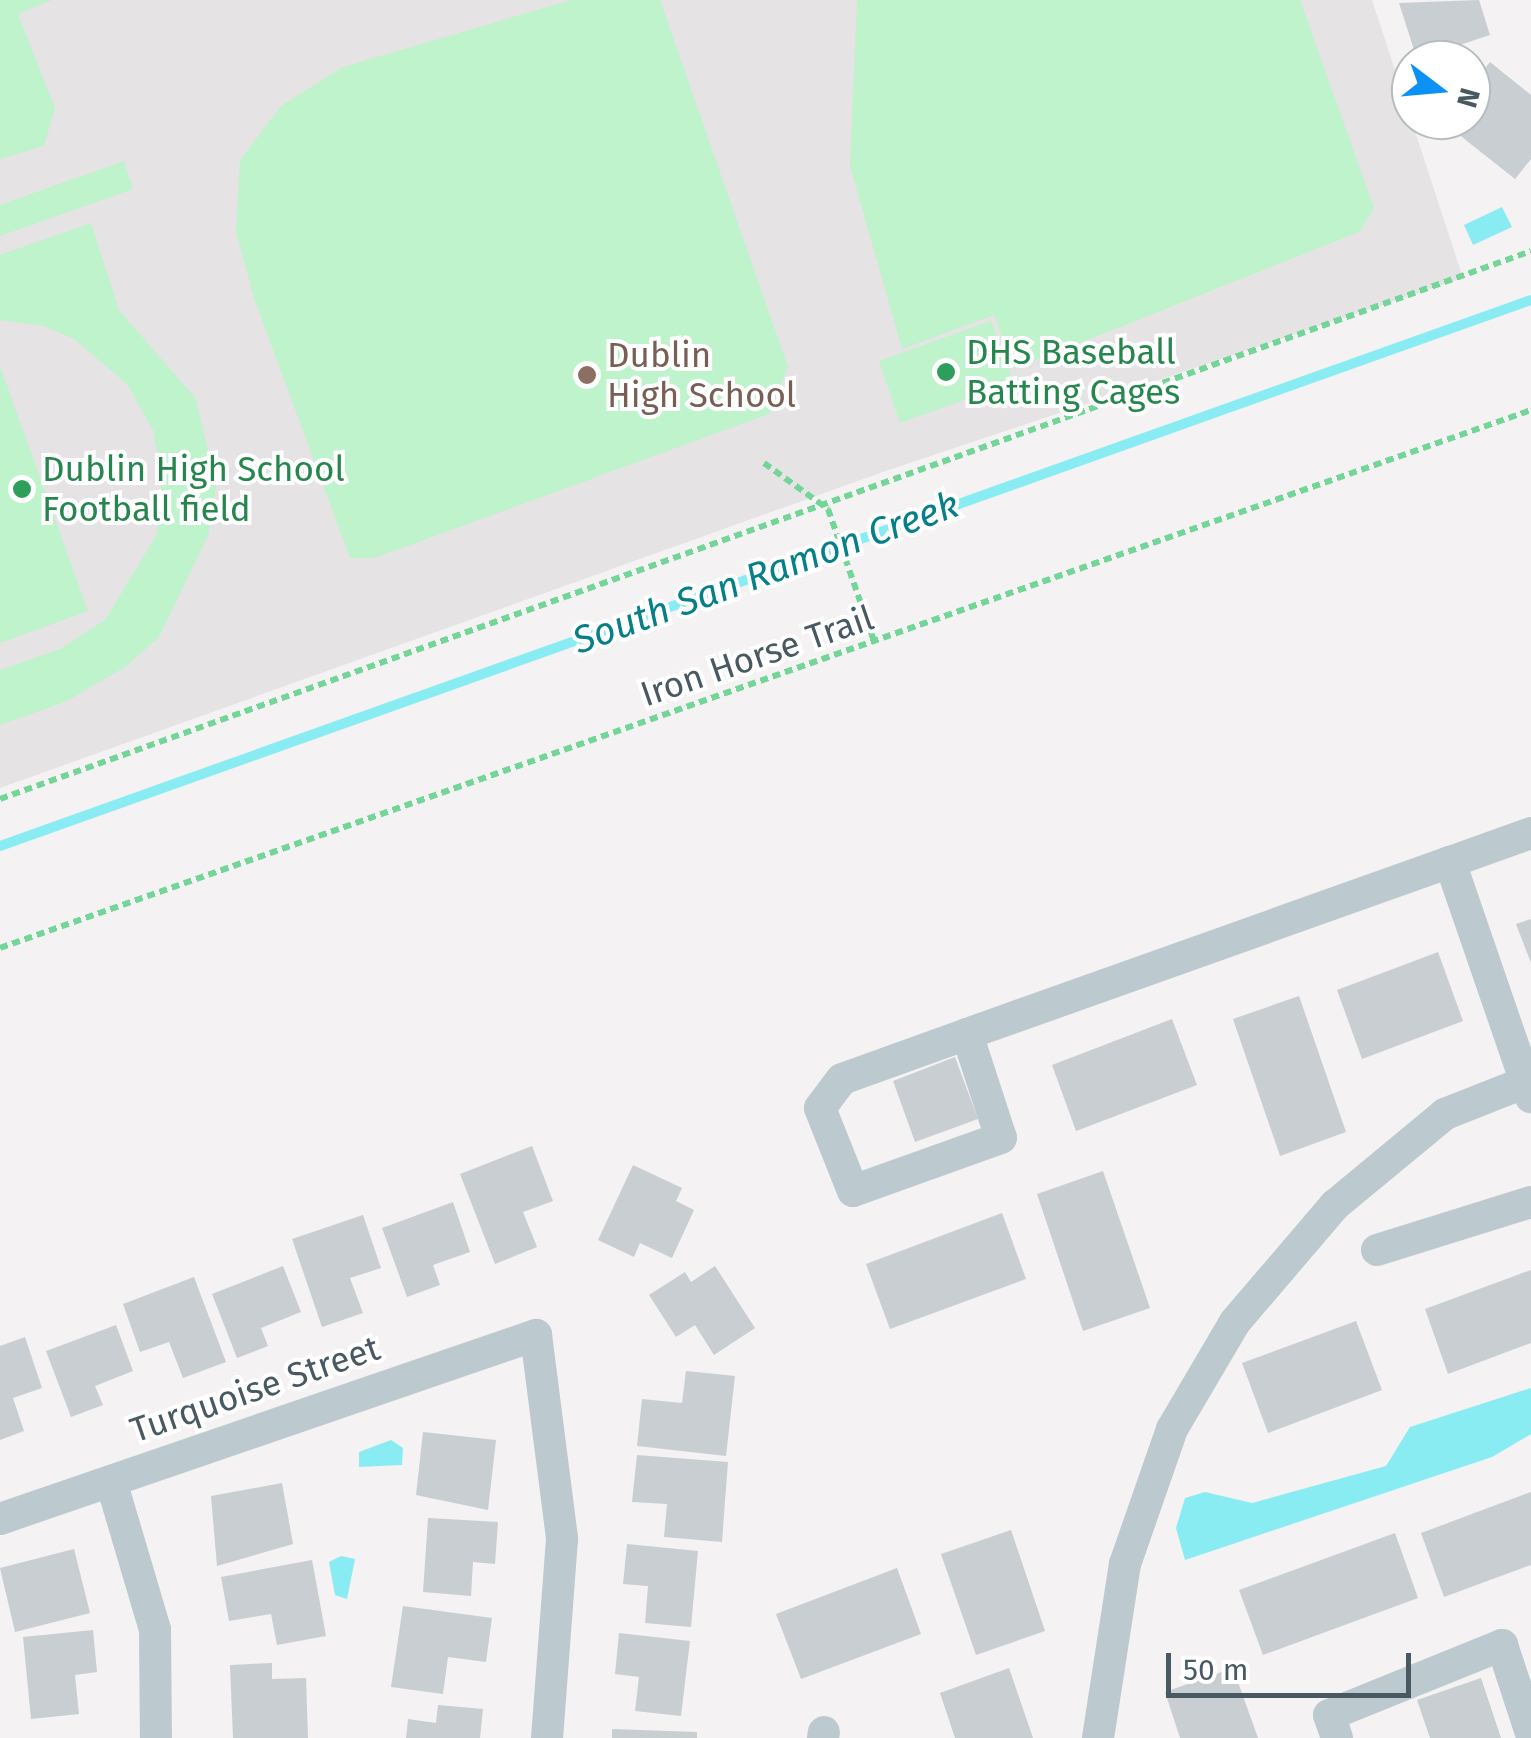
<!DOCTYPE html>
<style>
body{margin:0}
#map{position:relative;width:1531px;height:1738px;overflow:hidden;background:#f4f2f2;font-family:"Fira Sans",sans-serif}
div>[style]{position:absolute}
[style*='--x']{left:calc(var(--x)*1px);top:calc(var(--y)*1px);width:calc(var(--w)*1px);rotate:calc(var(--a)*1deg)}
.education>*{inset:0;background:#e5e3e4}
.green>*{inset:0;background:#bef3cb}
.water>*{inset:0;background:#89ecf3}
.stream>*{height:10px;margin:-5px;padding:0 5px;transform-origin:5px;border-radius:5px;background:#89ecf3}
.building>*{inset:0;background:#c8ced2}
.path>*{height:6px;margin-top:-3px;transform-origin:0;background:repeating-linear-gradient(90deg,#73d597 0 8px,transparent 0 13px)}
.minor>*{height:32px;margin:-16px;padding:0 16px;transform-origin:16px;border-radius:16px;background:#bcc9cf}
.dots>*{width:28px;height:28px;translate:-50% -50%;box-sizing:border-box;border:5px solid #fff;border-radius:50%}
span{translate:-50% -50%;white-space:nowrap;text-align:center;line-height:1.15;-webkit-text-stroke:8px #fff;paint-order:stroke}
.leisure-label{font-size:35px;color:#27864d}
.left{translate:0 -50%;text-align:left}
.education-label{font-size:35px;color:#785e54}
.street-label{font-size:35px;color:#485961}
.water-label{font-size:38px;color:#067f88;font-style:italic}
.north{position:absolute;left:1391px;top:40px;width:100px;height:100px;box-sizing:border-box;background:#fff;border:2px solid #b6bdc0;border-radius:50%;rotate:106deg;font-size:28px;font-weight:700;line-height:40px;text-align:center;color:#485961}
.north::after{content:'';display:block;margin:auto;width:35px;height:45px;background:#0c92f4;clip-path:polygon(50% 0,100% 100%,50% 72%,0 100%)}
.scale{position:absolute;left:1166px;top:1653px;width:245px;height:45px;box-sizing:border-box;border:5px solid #485961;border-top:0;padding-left:12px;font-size:30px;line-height:35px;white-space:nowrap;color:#485961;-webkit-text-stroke:8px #fff;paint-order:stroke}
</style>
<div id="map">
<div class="education">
<div style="clip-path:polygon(0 0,1372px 0,1463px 278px,883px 472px,0 788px)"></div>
</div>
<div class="green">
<div style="clip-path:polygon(0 0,52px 0,18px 14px,55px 108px,44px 146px,0 159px)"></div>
<div style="clip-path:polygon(571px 0,660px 0,788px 367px,769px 414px,374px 558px,350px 558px,255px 301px,236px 232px,240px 160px,281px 106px,343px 67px)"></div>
<div style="clip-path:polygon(857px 0,1300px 0,1374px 208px,1359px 232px,1014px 369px,994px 315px,902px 349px,850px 166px)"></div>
<div style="clip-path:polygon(124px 161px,133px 189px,0 236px,0 205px)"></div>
<div style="clip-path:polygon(91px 223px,119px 310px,196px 399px,216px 486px,208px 536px,159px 637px,125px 667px,67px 701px,0 725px,0 670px,60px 649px,105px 620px,157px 534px,162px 477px,153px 430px,127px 384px,74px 339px,44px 326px,0 320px,0 255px)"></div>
<div style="clip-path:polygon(991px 321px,1014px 382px,900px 423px,879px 361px)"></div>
<div style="clip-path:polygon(0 366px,88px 611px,0 643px)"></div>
</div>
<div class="water">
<div style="clip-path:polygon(1502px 207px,1512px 227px,1473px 245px,1464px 225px)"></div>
<div style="clip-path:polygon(1531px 1388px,1531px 1434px,1492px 1457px,1185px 1560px,1176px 1528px,1185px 1498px,1205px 1492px,1252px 1503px,1386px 1466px,1410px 1427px)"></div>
<div style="clip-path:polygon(391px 1440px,403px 1448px,402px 1465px,359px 1467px,359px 1452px)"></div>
<div style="clip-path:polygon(341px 1556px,355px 1559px,347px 1599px,335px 1595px,329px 1562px)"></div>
</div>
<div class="stream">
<div style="--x:0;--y:846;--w:1625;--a:-19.63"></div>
</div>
<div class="building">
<div style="clip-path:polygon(1479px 0,1490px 35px,1417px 59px,1399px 3px)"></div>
<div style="clip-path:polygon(1490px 62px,1531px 95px,1531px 159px,1515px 179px,1443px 122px,1471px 120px,1471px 86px)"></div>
<div style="clip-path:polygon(1531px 919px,1531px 963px,1516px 924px)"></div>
<div style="clip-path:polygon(1438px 952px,1463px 1021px,1362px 1059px,1337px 990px)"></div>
<div style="clip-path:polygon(1299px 996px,1346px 1132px,1280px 1156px,1233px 1019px)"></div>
<div style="clip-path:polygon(1172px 1019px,1197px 1085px,1076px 1131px,1052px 1065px)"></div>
<div style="clip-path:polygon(955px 1057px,978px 1119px,915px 1142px,893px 1081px)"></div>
<div style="clip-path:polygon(532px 1146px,553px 1201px,523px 1212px,537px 1247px,495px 1264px,460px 1174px)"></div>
<div style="clip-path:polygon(633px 1165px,682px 1188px,676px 1201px,694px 1210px,672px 1258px,640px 1243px,634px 1257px,598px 1240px)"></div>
<div style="clip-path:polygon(1103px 1171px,1150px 1308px,1083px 1331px,1037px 1194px)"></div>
<div style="clip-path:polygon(453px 1202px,470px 1252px,433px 1265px,440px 1285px,407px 1297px,382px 1228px)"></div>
<div style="clip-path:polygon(1002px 1213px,1026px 1279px,890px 1329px,866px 1264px)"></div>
<div style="clip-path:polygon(363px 1215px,381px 1268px,350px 1278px,363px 1313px,322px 1327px,292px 1239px)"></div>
<div style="clip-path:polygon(283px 1266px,301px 1312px,261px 1328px,268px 1346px,237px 1358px,212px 1294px)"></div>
<div style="clip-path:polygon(715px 1266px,755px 1328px,714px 1355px,695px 1325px,676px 1337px,649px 1295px,685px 1272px,691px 1282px)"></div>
<div style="clip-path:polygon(1531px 1270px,1531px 1343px,1448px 1374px,1425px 1309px)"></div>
<div style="clip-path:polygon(194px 1277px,226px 1362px,183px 1378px,169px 1342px,140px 1352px,123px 1304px)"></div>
<div style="clip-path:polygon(1356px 1321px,1382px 1390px,1268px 1433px,1242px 1363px)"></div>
<div style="clip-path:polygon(116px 1325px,133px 1371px,95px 1386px,103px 1405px,71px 1417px,46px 1351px)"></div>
<div style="clip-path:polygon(25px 1337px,42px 1388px,13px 1398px,24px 1431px,0 1440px,0 1346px)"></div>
<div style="clip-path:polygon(686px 1371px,735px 1376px,726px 1456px,637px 1446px,642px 1399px,682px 1403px)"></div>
<div style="clip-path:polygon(423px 1432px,496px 1440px,488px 1510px,416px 1495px)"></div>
<div style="clip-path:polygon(637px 1455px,728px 1462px,722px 1542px,664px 1537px,667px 1504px,632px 1502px)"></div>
<div style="clip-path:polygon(282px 1483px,293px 1544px,217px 1566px,211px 1496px)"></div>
<div style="clip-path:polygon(1531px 1492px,1531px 1565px,1444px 1597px,1421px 1533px)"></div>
<div style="clip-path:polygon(428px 1518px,498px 1522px,495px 1564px,473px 1562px,471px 1596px,423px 1592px)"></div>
<div style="clip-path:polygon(1011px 1530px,1045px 1631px,976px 1655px,941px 1554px)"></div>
<div style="clip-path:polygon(1395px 1533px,1418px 1598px,1263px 1655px,1239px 1590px)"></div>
<div style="clip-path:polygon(627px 1544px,698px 1551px,691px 1627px,645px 1623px,648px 1586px,623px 1584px)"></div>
<div style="clip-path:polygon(74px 1549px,90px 1613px,15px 1632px,0 1568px)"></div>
<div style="clip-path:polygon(312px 1560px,326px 1636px,277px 1645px,271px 1614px,229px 1621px,221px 1577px)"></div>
<div style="clip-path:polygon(897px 1568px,921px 1634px,801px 1679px,776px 1614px)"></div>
<div style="clip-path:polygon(403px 1606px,492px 1618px,486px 1662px,448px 1657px,443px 1694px,391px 1687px)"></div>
<div style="clip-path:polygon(93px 1630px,97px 1672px,75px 1675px,79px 1714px,31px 1719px,23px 1637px)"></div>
<div style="clip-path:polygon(619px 1633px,690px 1641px,681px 1716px,635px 1711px,639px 1677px,615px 1674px)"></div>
<div style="clip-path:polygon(272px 1663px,272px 1679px,306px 1678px,308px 1738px,233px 1738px,230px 1665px)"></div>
<div style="clip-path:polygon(1009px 1668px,1033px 1738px,955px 1738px,940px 1693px)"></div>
<div style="clip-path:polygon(1233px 1668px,1258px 1738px,1180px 1738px,1165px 1692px)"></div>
<div style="clip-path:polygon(1481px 1678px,1501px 1738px,1430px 1738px,1417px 1700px)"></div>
<div style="clip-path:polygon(438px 1705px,483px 1709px,480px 1738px,406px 1738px,408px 1719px,436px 1723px)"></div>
<div style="clip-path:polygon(612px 1729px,697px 1732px,697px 1738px,612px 1738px)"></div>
</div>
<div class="path">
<div style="--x:764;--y:463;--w:79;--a:35.7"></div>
<div style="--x:828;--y:509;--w:140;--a:70.8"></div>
<div style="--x:0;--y:799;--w:1626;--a:-19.69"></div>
<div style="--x:0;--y:948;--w:1623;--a:-19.36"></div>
</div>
<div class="minor">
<div style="--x:1450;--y:862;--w:249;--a:71"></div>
<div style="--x:967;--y:1034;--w:109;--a:71.9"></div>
<div style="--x:1001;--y:1138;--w:157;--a:160.3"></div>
<div style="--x:853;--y:1191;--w:89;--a:-111.7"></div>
<div style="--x:820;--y:1108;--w:36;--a:-53"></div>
<div style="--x:842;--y:1079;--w:133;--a:-19.8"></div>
<div style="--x:967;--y:1034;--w:513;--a:-19.6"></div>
<div style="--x:1450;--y:862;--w:86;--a:-19.7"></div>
<div style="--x:1377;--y:1250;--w:161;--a:-17.3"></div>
<div style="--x:111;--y:1481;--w:155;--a:73.5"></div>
<div style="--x:155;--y:1630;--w:108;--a:89.5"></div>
<div style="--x:0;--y:1519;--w:567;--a:-18.95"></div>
<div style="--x:536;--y:1335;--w:206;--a:82.7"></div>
<div style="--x:562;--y:1539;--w:200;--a:94.3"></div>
<div style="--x:823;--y:1738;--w:6;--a:-81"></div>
<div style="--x:1098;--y:1738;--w:176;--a:-81.2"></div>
<div style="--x:1125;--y:1564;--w:143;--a:-70.8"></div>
<div style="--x:1172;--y:1429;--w:124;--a:-59.5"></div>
<div style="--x:1235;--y:1322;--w:154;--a:-49.5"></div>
<div style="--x:1335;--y:1205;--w:143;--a:-39.6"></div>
<div style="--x:1445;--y:1114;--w:92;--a:-21.6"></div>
<div style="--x:1337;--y:1738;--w:24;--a:-109"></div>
<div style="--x:1329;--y:1715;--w:187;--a:-22"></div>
<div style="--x:1502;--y:1645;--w:93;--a:71.8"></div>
</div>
<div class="dots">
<div style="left:946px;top:372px;background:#2e9e5b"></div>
<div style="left:587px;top:375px;background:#8d6e63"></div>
<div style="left:22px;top:489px;background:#2e9e5b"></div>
</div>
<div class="leisure-label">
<span class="left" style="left:966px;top:372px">DHS Baseball<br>Batting Cages</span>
<span class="left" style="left:42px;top:489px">Dublin High School<br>Football field</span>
</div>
<div class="education-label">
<span class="left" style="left:607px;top:375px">Dublin<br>High School</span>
</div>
<div class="street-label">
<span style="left:757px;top:656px;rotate:-19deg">Iron Horse Trail</span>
<span style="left:255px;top:1389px;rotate:-19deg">Turquoise Street</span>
</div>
<div class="water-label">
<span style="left:766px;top:573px;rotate:-20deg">South San Ramon Creek</span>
</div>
<div class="north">N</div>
<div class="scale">50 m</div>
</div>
